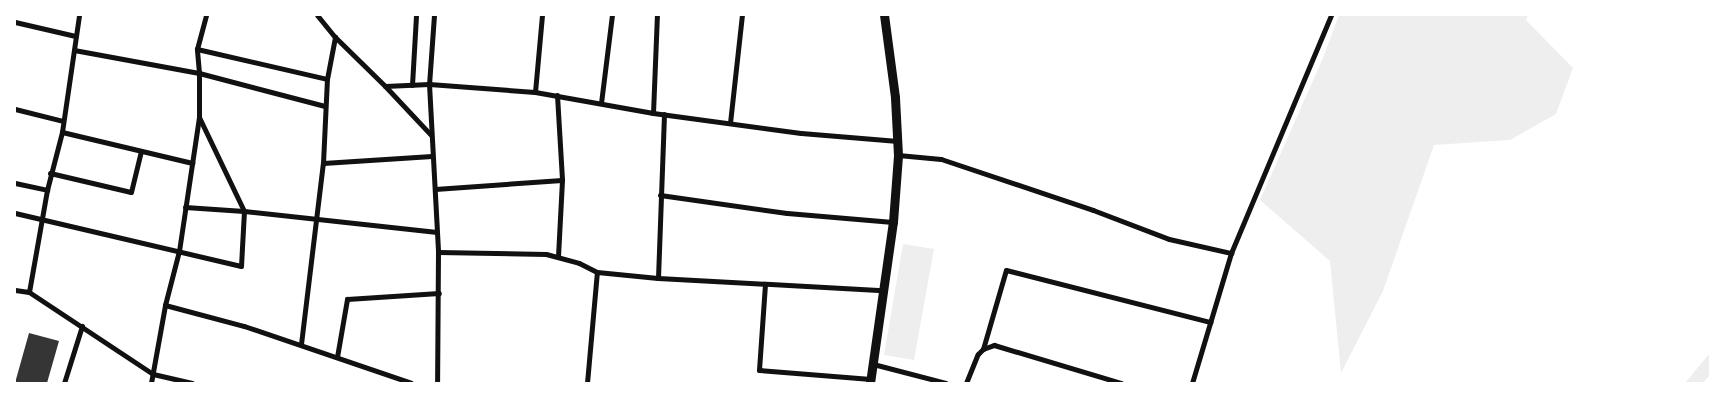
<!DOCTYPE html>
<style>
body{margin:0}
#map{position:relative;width:1725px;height:398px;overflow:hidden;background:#fff;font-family:"Fira Sans",sans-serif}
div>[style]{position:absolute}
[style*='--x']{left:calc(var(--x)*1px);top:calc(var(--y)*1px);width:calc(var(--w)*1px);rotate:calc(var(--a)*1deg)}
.green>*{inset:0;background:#eee}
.building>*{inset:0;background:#353535}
.minor>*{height:5px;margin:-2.5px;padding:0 2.5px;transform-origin:2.5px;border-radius:2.5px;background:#111}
.tertiary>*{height:9px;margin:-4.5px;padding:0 4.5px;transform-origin:4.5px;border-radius:4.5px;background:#111}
span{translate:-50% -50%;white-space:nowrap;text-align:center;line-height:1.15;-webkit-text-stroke:4px #fff;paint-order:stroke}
.frame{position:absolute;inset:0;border:16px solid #fff;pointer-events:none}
</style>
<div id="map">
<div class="green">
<div style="clip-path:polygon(1339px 15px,1528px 15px,1526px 20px,1573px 68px,1556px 114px,1510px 140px,1434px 145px,1383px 291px,1341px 373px,1330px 261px,1260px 200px,1323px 58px)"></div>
<div style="clip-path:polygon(903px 244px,934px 249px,914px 360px,884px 355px)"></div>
<div style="clip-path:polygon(1710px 353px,1710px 375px,1703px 383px,1685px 383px)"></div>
</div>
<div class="building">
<div style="clip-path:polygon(29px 333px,59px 341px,47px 383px,15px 383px)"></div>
</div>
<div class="minor">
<div style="--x:317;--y:15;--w:28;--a:51"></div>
<div style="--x:335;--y:37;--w:70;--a:44.4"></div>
<div style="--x:385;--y:86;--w:44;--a:-2.6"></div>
<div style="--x:429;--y:84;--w:106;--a:4.3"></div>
<div style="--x:535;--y:92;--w:120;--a:10.1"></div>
<div style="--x:653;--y:113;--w:149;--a:7.7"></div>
<div style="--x:801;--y:133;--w:97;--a:4.7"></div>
<div style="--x:434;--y:15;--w:69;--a:94.1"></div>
<div style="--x:429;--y:84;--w:168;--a:86.9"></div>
<div style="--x:438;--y:252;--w:131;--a:90.4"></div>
<div style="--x:15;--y:22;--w:62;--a:13.1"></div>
<div style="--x:197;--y:49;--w:133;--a:13"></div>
<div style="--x:74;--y:50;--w:127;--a:10.4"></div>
<div style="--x:199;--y:73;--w:130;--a:14.7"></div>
<div style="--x:412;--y:85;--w:70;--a:-86.7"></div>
<div style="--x:385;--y:86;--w:67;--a:46.8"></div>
<div style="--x:535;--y:92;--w:77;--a:-84.8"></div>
<div style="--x:557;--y:95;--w:85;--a:86.6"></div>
<div style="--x:562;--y:180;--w:76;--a:93"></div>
<div style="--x:601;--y:103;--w:89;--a:-82.9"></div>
<div style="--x:15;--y:109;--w:49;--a:14"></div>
<div style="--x:653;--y:113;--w:98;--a:-87.7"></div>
<div style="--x:730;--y:123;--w:109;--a:-83.7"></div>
<div style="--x:62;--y:132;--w:134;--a:13.4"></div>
<div style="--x:898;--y:155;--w:43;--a:5.3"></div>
<div style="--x:941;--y:159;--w:160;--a:18.5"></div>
<div style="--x:1093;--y:210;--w:81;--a:20.9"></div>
<div style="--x:1169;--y:239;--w:64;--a:12.7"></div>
<div style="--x:323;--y:163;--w:109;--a:-3.7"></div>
<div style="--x:50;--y:173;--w:83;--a:13.2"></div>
<div style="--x:131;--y:192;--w:42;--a:-76.3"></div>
<div style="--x:15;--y:183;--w:33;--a:12"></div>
<div style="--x:435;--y:189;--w:127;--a:-4.1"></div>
<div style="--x:660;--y:195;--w:128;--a:8.1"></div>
<div style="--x:787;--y:213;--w:106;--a:4.9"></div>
<div style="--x:185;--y:207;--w:59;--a:3.9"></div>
<div style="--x:244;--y:211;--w:194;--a:6.2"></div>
<div style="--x:15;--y:213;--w:232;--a:13.2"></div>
<div style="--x:241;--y:266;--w:55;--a:-86.9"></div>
<div style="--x:244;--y:211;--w:104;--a:-115.6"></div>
<div style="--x:438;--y:252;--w:108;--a:1.1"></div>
<div style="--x:546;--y:254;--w:34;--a:15"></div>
<div style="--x:579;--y:263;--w:20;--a:27"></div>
<div style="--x:597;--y:272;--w:61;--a:5.6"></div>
<div style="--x:658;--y:278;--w:225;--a:3.1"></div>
<div style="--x:658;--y:278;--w:164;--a:-87.9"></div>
<div style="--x:765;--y:284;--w:86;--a:94"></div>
<div style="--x:759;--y:370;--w:112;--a:4.6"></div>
<div style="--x:15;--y:290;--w:14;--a:8"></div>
<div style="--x:29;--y:292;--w:149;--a:33.5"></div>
<div style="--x:153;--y:374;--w:40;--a:13"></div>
<div style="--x:29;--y:292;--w:104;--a:-80"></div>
<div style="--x:47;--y:190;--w:60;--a:-75.5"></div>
<div style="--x:62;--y:132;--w:118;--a:-81.7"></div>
<div style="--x:165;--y:305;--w:82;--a:14.9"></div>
<div style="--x:244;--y:326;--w:176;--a:18.8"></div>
<div style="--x:301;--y:344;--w:182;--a:-83.1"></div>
<div style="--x:323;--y:163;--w:84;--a:-87.3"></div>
<div style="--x:327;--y:79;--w:43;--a:-79.2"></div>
<div style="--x:983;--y:349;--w:82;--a:-73.8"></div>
<div style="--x:1006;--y:270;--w:211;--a:14.3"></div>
<div style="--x:337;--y:357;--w:59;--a:-80.2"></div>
<div style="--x:347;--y:299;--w:92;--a:-3.7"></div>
<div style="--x:873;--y:364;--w:75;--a:14.6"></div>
<div style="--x:64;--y:383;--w:60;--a:-72.5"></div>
<div style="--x:151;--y:383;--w:79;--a:-79.8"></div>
<div style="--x:165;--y:305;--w:56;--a:-75.5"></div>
<div style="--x:179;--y:251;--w:135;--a:-81.5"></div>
<div style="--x:199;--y:117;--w:44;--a:-90"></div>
<div style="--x:199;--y:73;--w:24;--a:-95"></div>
<div style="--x:197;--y:49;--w:35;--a:-75"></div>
<div style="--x:587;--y:383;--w:111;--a:-84.9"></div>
<div style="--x:966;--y:383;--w:31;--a:-68"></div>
<div style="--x:978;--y:354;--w:7;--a:-45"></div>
<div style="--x:983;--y:349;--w:12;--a:-20"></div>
<div style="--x:994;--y:345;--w:133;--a:16.7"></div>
<div style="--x:1192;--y:383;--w:136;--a:-73.3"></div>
<div style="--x:1231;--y:253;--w:258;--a:-67.2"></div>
</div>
<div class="tertiary">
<div style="--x:870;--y:383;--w:163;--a:-81.9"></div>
<div style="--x:893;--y:222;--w:67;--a:-85.7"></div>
<div style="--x:898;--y:155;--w:58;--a:-93"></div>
<div style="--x:895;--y:97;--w:83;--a:-97.6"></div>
</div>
<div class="frame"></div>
</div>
